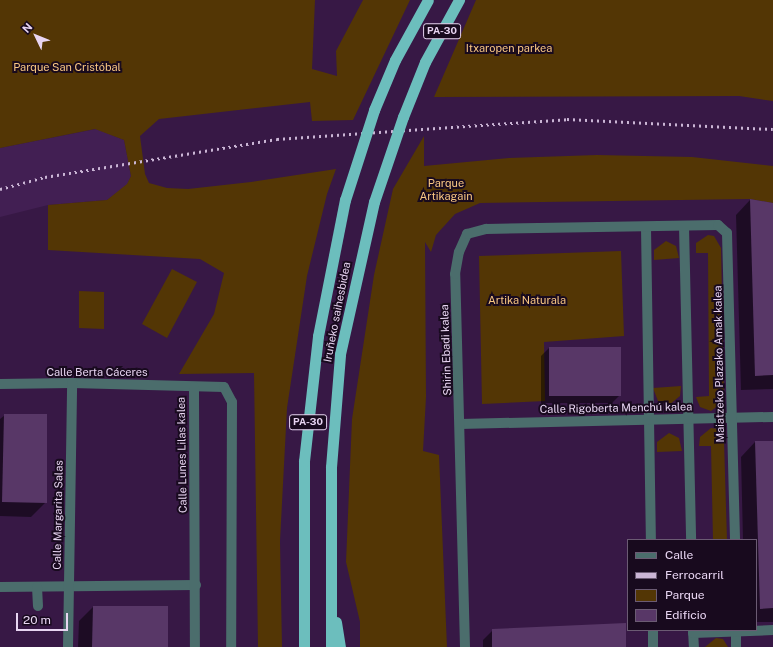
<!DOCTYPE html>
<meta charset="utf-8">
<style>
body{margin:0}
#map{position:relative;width:773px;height:647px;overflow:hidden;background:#371845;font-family:"Public Sans",sans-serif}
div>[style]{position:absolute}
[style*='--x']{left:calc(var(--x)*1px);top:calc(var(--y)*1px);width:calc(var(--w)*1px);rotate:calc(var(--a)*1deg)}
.built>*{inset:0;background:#421f53}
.green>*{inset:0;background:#533605}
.shadow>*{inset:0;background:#0007}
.building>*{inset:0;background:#583767}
.pedestrian>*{height:10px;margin:-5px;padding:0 5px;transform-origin:5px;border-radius:5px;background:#4b6d6c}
.minor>*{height:10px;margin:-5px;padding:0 5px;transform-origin:5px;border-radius:5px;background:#4b6d6c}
.trunk>*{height:11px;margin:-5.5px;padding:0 5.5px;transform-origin:5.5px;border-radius:5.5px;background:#6cbebd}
.rail>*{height:3px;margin-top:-1.5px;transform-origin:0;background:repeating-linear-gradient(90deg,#cab5d5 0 2px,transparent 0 6px)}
.trunk-bridge>*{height:11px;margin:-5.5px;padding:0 5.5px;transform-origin:5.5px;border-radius:5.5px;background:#6cbebd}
span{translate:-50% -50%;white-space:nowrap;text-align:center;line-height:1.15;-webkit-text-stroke:4px #180a1e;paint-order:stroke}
.shield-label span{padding:1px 3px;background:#180a1e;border:1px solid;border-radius:3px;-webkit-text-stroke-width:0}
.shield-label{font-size:10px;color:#e8d5f2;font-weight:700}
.park-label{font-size:11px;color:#f9c783}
.street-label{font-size:11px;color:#e8d5f2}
.legend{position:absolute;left:627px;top:539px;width:130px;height:92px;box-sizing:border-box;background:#180a1e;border:1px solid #6b5b73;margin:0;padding:5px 7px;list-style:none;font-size:12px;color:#e8d5f2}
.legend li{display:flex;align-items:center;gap:8px;height:20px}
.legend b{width:20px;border:1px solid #6b5b73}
.north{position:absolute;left:16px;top:16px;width:40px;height:40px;-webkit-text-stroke:3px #180a1e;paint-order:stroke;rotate:313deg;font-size:11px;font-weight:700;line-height:16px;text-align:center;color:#e8d5f2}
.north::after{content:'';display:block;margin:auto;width:14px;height:18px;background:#e8d5f2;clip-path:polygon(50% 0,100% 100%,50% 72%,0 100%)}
.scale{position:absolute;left:16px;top:613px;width:52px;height:18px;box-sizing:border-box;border:2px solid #e8d5f2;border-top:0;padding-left:5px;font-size:12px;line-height:14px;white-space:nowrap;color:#e8d5f2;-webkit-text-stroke:3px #180a1e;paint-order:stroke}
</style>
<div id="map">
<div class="built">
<div style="clip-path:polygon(96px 129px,124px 140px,131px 176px,127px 185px,107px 200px,48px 205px,0 217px,0 148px)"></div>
</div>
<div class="green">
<div style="clip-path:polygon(0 0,315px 0,312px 69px,337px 76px,336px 51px,363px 0,410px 0,353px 120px,312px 121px,310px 102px,159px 119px,140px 136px,145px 174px,149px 183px,167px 188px,188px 189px,251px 182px,336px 169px,327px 194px,307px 276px,287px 408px,280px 541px,282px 647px,258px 647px,254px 373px,179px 374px,214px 314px,224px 273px,200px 259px,48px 250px,48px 205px,107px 200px,127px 184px,131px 176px,124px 140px,95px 129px,0 148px)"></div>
<div style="clip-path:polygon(476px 0,773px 0,773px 101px,739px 96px,434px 97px)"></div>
<div style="clip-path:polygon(424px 136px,424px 166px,509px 158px,597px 155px,692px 157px,773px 166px,773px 203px,750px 199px,480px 203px,455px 214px,436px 235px,431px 252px,425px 242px,426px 397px,423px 451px,439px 455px,447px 647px,360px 647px,360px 622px,346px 562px,352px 419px,374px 275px,393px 189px)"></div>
<div style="clip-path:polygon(708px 235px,714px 236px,721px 248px,724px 396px,723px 402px,711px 411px,700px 407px,696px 397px,709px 396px,708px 253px,696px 253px,696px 243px)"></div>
<div style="clip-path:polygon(666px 241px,676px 246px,679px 258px,654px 260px,654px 250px)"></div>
<div style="clip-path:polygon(621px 251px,624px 336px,544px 342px,545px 401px,482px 404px,479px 256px)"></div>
<div style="clip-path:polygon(172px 269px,197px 282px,167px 338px,142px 324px)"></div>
<div style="clip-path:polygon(79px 291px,104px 292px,104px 329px,79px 328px)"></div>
<div style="clip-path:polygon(681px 386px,680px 396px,669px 405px,658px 401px,653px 388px)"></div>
<div style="clip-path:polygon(711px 428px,718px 429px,724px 441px,727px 540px,713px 540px,711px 446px,699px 446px,700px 437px)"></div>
<div style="clip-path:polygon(669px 433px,679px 438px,682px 451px,657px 452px,657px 442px)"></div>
<div style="clip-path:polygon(716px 638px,723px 639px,728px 647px,705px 647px)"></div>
</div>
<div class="shadow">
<div style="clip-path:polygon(750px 200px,773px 204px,773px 389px,741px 390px,736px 215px)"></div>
<div style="clip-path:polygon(549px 348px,620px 395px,612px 403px,541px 403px,541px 356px)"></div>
<div style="clip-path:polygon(5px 415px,46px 502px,31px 517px,0 516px,0 419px)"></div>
<div style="clip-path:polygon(755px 442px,773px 442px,773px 622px,756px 622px,756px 540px,743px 540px,741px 457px)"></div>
<div style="clip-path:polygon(93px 607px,167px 647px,78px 647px,79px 621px)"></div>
<div style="clip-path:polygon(493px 630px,625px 647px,483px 647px,483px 640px)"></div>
</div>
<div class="building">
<div style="clip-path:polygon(750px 199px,773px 203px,773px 375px,755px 376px)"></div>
<div style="clip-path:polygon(549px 347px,621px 347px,621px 396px,549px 396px)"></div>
<div style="clip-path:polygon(4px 414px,47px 414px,47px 503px,2px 502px)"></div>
<div style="clip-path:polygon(755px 441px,773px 441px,773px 608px,760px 609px)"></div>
<div style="clip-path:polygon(93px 606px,168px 606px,168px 647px,92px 647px)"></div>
<div style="clip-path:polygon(626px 623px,626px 647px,492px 647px,492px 629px)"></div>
</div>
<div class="pedestrian">
<div style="--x:0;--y:587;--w:196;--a:-0.6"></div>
<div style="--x:37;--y:587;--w:19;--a:87"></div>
</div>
<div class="minor">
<div style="--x:684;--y:226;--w:314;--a:88.7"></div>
<div style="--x:646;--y:228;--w:312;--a:89.1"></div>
<div style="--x:0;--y:384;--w:72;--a:-0.8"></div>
<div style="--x:72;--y:383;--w:152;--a:1.5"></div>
<div style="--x:224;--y:387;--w:17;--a:62"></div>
<div style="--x:232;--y:402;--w:245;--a:90.2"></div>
<div style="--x:194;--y:387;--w:260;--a:89.8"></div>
<div style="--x:460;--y:424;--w:313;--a:-1.3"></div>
<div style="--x:653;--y:630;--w:17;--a:90"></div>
<div style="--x:693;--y:630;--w:17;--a:87"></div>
<div style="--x:736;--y:630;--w:17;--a:90"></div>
<div style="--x:693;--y:633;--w:80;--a:-2.1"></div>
<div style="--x:68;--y:647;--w:264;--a:-89.1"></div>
<div style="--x:465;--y:647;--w:373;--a:-91.5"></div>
<div style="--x:455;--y:274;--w:22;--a:-80"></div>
<div style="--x:459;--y:252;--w:20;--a:-66"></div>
<div style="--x:467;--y:234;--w:20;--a:-15"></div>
<div style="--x:486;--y:229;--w:232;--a:-1"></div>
<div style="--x:718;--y:225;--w:12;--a:42"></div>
<div style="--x:727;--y:233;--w:307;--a:88.5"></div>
</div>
<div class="trunk">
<div style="--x:395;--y:60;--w:68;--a:-61.2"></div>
<div style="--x:425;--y:62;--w:71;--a:-61.3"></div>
<div style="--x:336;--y:622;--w:25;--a:81"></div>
<div style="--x:304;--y:647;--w:186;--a:-90"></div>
<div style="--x:304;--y:461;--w:126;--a:-83.6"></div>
<div style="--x:318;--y:336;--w:139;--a:-78.8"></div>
<div style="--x:331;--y:647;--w:180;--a:-90"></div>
<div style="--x:331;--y:467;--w:113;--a:-85.4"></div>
<div style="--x:340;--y:354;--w:156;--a:-77.4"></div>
</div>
<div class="rail">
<div style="--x:0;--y:189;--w:47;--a:-14.9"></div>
<div style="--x:45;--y:177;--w:235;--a:-9.3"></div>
<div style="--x:277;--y:139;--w:291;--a:-3.9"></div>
<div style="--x:567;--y:119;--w:206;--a:2.8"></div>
</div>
<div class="trunk-bridge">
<div style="--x:345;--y:200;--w:95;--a:-72.1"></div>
<div style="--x:374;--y:110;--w:54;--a:-67.2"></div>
<div style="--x:374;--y:202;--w:90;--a:-71.2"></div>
<div style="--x:403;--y:117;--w:59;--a:-68.2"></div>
</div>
<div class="shield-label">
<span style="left:442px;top:31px">PA-30</span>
<span style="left:308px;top:422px">PA-30</span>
</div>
<div class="park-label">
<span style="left:509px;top:48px">Itxaropen parkea</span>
<span style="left:67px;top:67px">Parque San Cristóbal</span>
<span style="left:446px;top:190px">Parque<br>Artikagain</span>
<span style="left:527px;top:300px">Artika Naturala</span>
</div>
<div class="street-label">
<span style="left:337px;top:312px;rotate:-79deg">Iruñeko saihesbidea</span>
<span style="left:446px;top:350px;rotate:-92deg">Shirin Ebadi kalea</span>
<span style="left:719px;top:364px;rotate:-91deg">Maiatzeko Plazako Amak kalea</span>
<span style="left:97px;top:372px">Calle Berta Cáceres</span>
<span style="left:616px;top:408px;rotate:-1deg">Calle Rigoberta Menchú kalea</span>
<span style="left:182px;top:455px;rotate:-91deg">Calle Lunes Lilas kalea</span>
<span style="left:58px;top:515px;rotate:-89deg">Calle Margarita Salas</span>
</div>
<ul class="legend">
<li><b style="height:5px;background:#4b6d6c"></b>Calle</li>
<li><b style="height:5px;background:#cab5d5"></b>Ferrocarril</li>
<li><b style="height:11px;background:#533605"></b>Parque</li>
<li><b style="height:11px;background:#583767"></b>Edificio</li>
</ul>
<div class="north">N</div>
<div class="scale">20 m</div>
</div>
